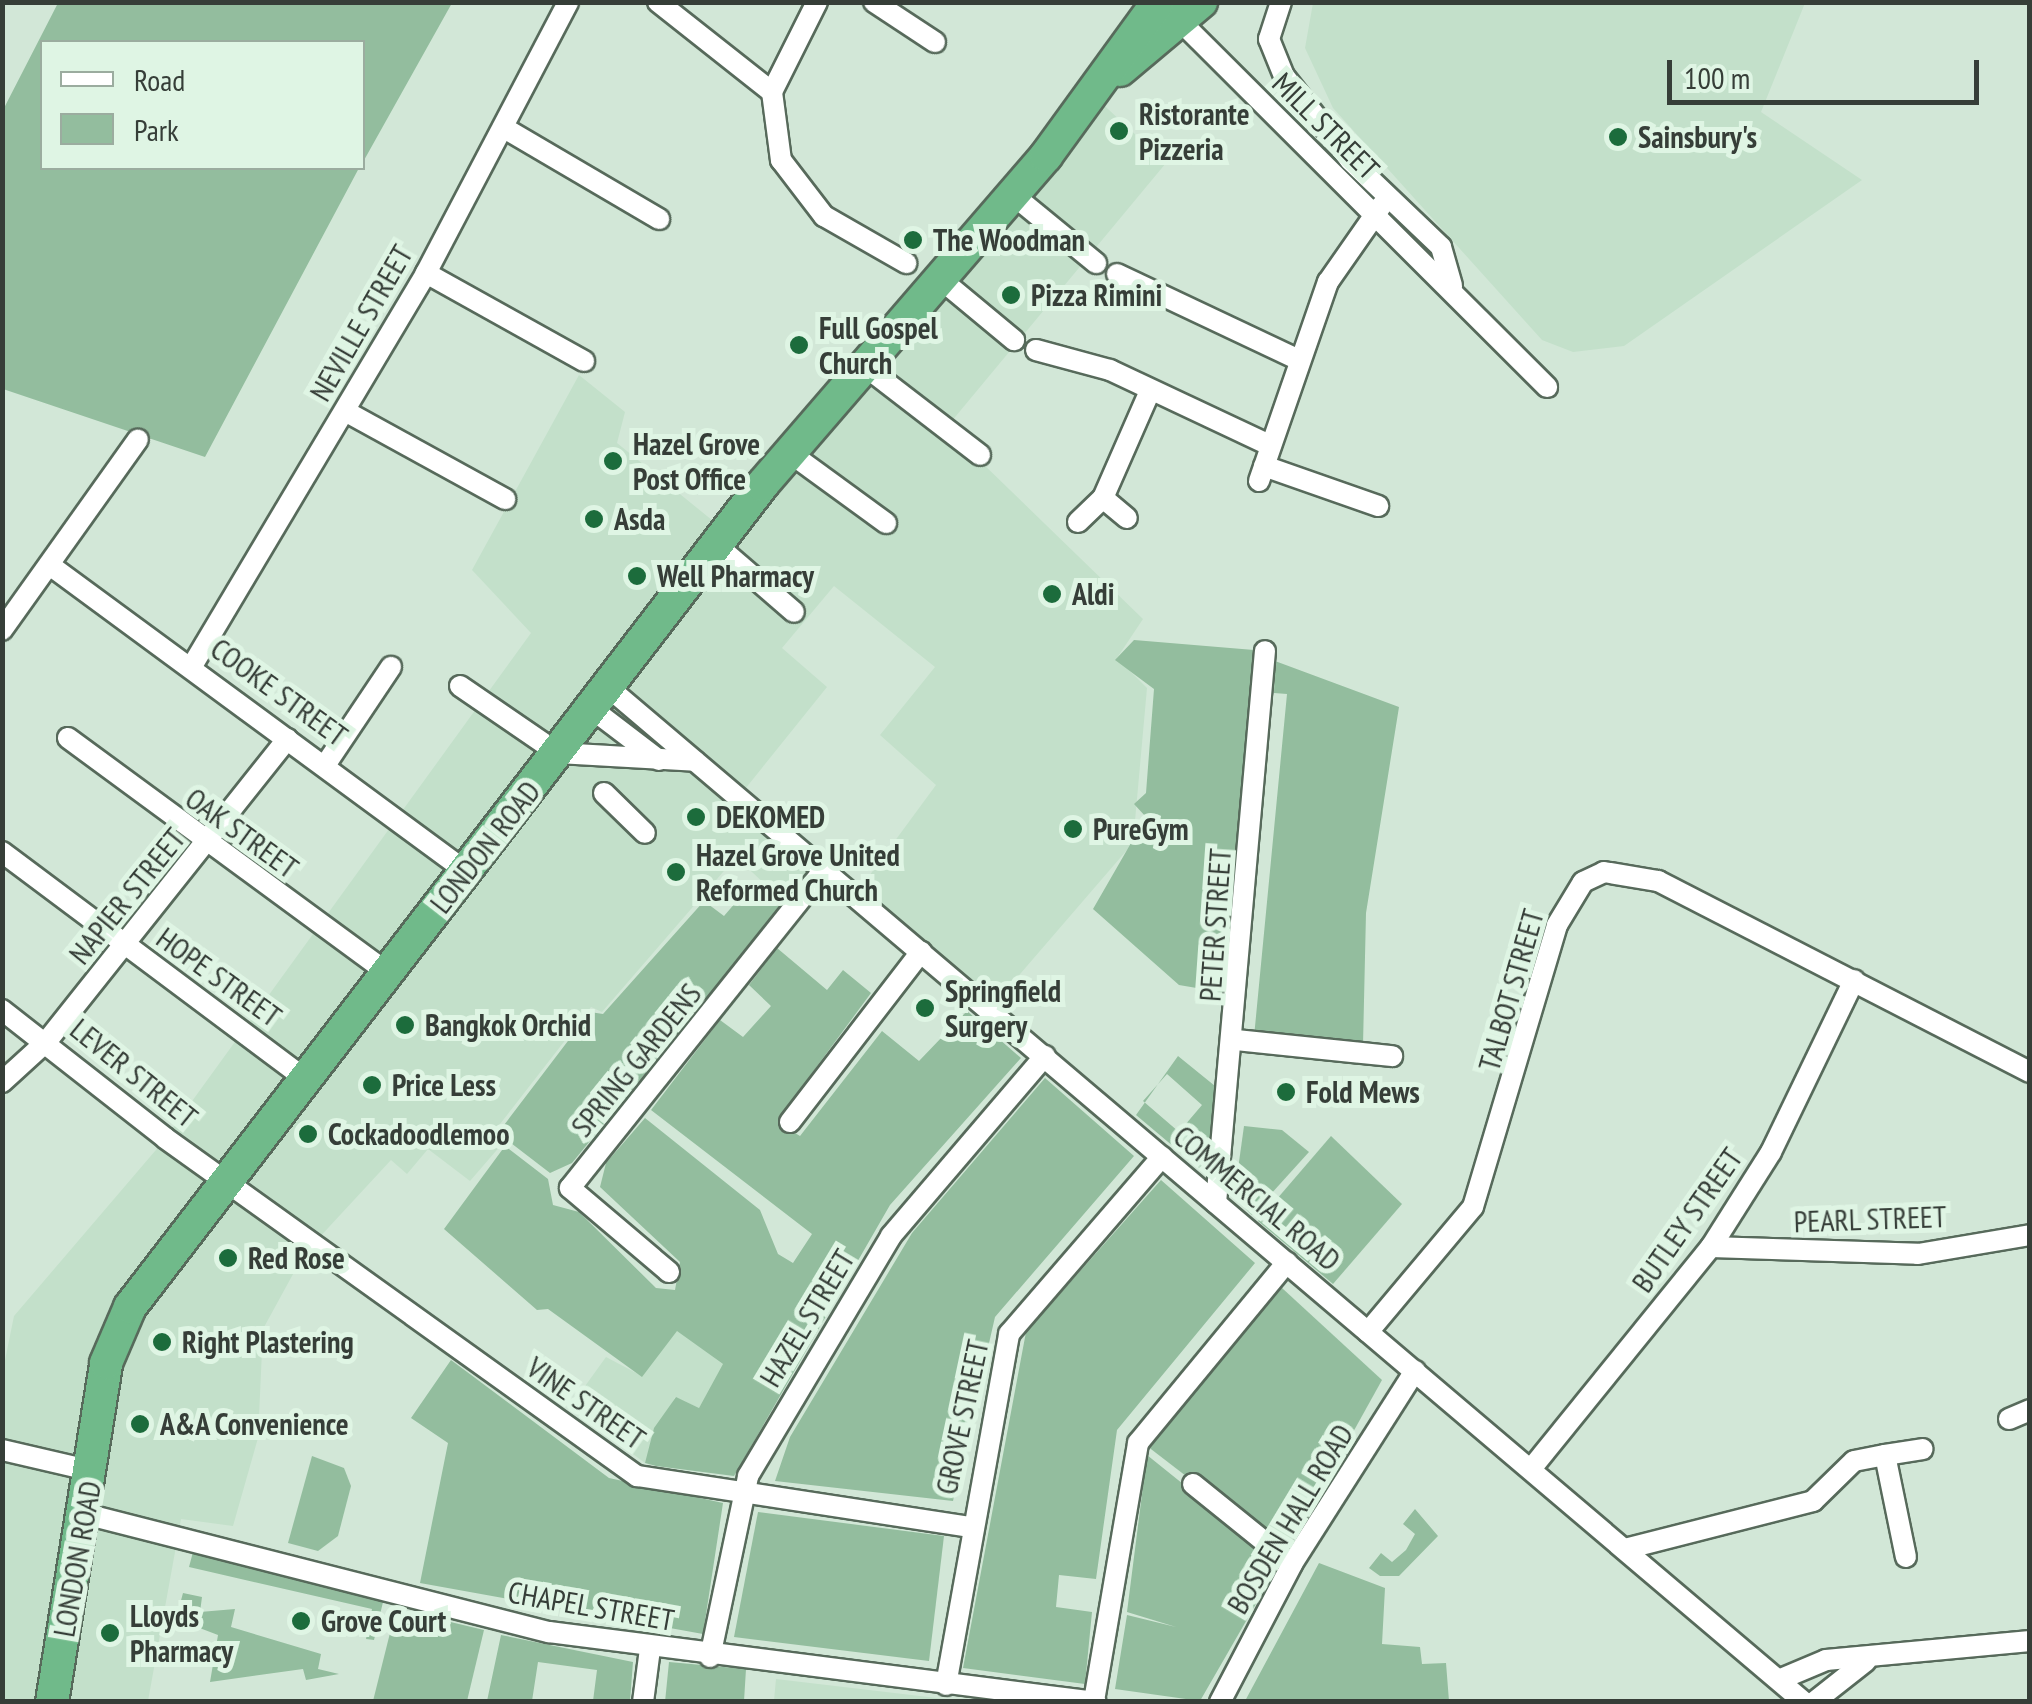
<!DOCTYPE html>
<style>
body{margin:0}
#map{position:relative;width:2032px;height:1704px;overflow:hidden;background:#d2e7d7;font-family:"PT Sans Narrow",sans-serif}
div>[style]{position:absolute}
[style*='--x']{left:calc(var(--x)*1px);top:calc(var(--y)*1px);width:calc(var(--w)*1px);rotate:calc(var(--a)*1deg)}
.built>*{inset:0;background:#c3e0ca}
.green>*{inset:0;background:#93bd9e}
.roads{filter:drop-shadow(2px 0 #576a5b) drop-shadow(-2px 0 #576a5b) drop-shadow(0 2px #576a5b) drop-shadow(0 -2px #576a5b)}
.minor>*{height:20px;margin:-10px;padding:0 10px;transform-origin:10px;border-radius:10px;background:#fff}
.trunk>*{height:32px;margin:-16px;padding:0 16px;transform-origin:16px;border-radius:16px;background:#70ba8a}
.dots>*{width:28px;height:28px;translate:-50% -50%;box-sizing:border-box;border:5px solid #dff5e4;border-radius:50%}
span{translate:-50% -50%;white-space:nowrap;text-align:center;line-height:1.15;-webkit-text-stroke:10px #dff5e4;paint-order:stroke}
.poi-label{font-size:30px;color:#363e38;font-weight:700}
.left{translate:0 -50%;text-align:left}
.street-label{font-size:30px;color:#363e38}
.frame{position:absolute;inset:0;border:5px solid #363e38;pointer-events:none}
.legend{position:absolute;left:40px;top:40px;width:325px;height:130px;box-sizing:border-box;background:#dff5e4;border:2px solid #9bac9f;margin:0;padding:12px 18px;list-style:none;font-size:30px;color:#363e38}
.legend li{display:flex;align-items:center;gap:20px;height:50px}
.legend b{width:50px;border:2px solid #9bac9f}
.scale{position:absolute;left:1667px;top:60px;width:312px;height:45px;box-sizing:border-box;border:5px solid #363e38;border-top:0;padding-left:12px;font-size:30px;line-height:35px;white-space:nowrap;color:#363e38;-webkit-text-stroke:8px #dff5e4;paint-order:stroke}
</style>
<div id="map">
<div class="built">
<div style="clip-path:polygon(1313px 3px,1805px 3px,1761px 112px,1862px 180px,1624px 346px,1573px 352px,1542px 340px,1333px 108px,1305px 48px)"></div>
<div style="clip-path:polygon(1094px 96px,1166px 163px,946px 428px,1143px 619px,1117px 658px,1147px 688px,1133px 843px,996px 1002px,861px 887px,936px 785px,880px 735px,935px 667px,834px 586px,782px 648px,827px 687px,741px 794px,819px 861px,785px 903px,736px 857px,602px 1012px,591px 1007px,493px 1133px,502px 1144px,470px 1181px,428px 1149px,407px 1174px,391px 1160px,304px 1254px,263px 1329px,258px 1438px,233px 1526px,181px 1519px,148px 1701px,3px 1702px,2px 1375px,14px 1316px,161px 1144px,531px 633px,472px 570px,579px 375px,625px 412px,617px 443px,739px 542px)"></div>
<div style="clip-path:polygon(677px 1330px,724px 1365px,699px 1408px,675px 1397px,645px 1463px,570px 1407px,606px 1357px,642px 1376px)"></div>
<div style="clip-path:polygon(776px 1679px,962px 1701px,774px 1701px)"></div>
</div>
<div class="green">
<div style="clip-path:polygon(58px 3px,452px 3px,363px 162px,362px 42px,42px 42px,42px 168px,359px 168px,205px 457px,3px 389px,3px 110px)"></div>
<div style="clip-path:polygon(1134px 640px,1254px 650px,1226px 993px,1179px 985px,1093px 909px,1146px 817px,1134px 804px,1146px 793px,1154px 689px,1115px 660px)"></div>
<div style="clip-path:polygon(1275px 661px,1399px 707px,1366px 913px,1363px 1045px,1254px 1037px,1287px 694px,1274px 693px)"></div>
<div style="clip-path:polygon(754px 881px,782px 906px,572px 1163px,550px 1173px,498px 1133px,590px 1012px,603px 1014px,704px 901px,724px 916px)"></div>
<div style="clip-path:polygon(777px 948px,827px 990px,843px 970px,871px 993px,784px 1111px,785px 1127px,800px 1136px,882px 1031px,919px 1061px,967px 1011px,1021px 1058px,890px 1205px,734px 1476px,656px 1466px,645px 1463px,654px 1428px,676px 1397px,699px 1408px,723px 1364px,677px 1331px,642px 1377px,548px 1309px,537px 1310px,444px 1229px,505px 1146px,548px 1179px,553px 1205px,579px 1212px,656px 1288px,675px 1290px,680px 1262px,600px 1187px,606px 1163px,645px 1118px,760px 1210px,778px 1254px,793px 1263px,812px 1234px,651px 1110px,720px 1020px,743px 1037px,771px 1006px,749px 985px)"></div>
<div style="clip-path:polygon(evenodd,1178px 1056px,1215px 1086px,1207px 1164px,1199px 1168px,1136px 1115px,1178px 1056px,1167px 1074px,1202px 1105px,1179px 1132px,1143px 1101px,1167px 1074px)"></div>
<div style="clip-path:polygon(1045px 1078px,1134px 1156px,995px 1317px,953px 1501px,775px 1481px,790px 1437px,912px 1233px)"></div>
<div style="clip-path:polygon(1244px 1126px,1282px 1130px,1309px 1152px,1252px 1215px,1234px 1198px)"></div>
<div style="clip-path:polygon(1331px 1136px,1402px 1204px,1333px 1284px,1258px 1221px)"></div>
<div style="clip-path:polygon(1161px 1180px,1255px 1263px,1117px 1430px,1096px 1579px,1059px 1575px,1056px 1607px,1092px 1612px,1085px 1684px,963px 1668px,1026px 1332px)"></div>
<div style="clip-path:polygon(1282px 1288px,1382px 1380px,1286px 1553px,1147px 1446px)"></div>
<div style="clip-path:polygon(451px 1360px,609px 1478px,723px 1503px,703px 1634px,420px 1583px,448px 1443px,411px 1418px)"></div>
<div style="clip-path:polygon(1147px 1455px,1280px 1562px,1200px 1701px,1115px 1689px,1127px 1615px,1176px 1627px,1127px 1612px)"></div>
<div style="clip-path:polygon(312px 1456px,344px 1468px,351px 1486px,338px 1536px,318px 1551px,288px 1543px)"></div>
<div style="clip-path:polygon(1415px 1509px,1438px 1536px,1399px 1576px,1380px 1576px,1369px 1568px,1381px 1553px,1392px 1562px,1406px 1550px,1415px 1534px,1403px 1524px)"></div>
<div style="clip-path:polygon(758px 1512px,944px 1536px,929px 1661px,734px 1637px)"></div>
<div style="clip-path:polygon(193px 1552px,383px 1602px,374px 1640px,366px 1639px,372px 1609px,189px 1567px)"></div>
<div style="clip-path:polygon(1319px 1563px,1385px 1588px,1382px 1644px,1420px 1647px,1422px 1664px,1446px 1663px,1449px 1701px,1245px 1701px)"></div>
<div style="clip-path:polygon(183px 1593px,202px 1597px,200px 1612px,235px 1609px,231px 1627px,321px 1654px,318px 1669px,339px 1674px,306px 1680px,303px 1669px,210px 1682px,218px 1635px,176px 1619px)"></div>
<div style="clip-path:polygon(396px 1609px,484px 1630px,467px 1701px,373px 1701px)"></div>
<div style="clip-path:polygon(501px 1635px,633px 1662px,630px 1701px,593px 1701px,597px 1670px,538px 1662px,532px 1701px,487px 1701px)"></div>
<div style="clip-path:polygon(669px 1662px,746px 1669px,744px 1701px,665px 1702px)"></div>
</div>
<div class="roads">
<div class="minor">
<div style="--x:658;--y:2;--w:145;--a:38.3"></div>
<div style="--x:817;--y:2;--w:101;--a:116.6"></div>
<div style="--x:772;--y:92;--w:69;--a:82.5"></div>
<div style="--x:781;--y:160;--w:71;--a:52.5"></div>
<div style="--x:824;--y:216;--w:95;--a:29.8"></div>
<div style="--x:874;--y:2;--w:73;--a:33.3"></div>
<div style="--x:1281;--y:2;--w:39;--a:108"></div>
<div style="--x:1269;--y:39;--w:40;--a:68"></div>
<div style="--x:1284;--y:76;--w:107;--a:51.8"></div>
<div style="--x:1350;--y:160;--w:126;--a:43.7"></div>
<div style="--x:1441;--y:247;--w:40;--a:74"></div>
<div style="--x:1174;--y:15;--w:527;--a:44.92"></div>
<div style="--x:504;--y:128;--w:180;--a:30.4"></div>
<div style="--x:1012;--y:194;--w:109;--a:39.4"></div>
<div style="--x:426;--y:273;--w:181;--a:29.1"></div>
<div style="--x:1117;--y:274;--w:199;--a:25.3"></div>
<div style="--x:938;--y:277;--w:99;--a:39.7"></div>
<div style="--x:1036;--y:350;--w:77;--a:15.1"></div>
<div style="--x:1110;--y:370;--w:174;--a:25.2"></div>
<div style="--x:862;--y:364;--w:149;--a:37.6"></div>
<div style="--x:345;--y:411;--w:183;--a:28.8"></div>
<div style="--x:790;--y:453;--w:119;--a:36.1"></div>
<div style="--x:1264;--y:466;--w:121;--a:19.3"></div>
<div style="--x:1259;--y:481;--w:211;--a:-70.9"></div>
<div style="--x:1328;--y:282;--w:93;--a:-55.1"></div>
<div style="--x:1103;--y:498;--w:31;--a:40"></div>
<div style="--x:1078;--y:522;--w:35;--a:-44"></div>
<div style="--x:1103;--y:498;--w:117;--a:-66.3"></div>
<div style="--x:719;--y:547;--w:99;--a:40.9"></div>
<div style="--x:51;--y:566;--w:516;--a:36.34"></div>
<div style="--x:2;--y:630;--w:234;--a:-54.5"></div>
<div style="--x:192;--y:666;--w:457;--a:-59.2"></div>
<div style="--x:426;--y:273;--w:306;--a:-62.3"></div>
<div style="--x:460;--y:686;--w:119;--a:34.4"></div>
<div style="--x:558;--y:753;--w:137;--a:3.3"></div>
<div style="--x:609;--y:688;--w:1567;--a:40.32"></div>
<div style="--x:592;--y:709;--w:84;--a:37.3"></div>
<div style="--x:68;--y:738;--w:393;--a:36.3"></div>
<div style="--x:326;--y:764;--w:117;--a:-56.2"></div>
<div style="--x:604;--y:793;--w:57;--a:44.3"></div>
<div style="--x:2;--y:852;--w:377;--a:36.8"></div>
<div style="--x:2;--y:1010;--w:207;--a:38.1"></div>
<div style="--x:165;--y:1138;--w:581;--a:35.61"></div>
<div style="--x:637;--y:1476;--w:336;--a:8.7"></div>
<div style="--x:1236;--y:1040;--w:157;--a:5.9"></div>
<div style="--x:2;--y:1082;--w:61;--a:-42.3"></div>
<div style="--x:47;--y:1041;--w:386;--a:-51.5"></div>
<div style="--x:790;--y:1122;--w:215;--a:-52.4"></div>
<div style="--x:1216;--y:1203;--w:554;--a:-84.93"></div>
<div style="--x:1711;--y:1247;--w:207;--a:1.9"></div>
<div style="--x:1918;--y:1254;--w:114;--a:-9.6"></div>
<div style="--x:669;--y:1272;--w:130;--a:-139.7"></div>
<div style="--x:570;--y:1188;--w:411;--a:-51.4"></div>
<div style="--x:1368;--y:1332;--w:163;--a:-50"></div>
<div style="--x:1473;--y:1207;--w:294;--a:-73.4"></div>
<div style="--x:1557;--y:925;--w:50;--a:-58.8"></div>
<div style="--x:1583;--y:882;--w:23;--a:-25"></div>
<div style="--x:1604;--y:872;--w:55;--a:9.5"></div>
<div style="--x:1658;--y:881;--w:418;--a:27.2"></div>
<div style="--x:2009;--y:1419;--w:23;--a:-23"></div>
<div style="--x:2;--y:1450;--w:93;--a:13"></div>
<div style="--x:1885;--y:1455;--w:38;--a:-9"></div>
<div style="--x:1531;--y:1469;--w:286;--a:-51"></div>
<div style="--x:1711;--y:1247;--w:112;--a:-57.7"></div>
<div style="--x:1771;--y:1152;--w:191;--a:-64.2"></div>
<div style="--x:1193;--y:1484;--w:127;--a:38.9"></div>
<div style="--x:85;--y:1514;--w:479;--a:14.3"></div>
<div style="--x:549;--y:1632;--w:551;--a:7.29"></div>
<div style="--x:1625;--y:1549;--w:194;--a:-14.3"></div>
<div style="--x:1813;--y:1501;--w:57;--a:-44.3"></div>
<div style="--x:1854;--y:1461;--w:32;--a:-11"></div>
<div style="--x:1885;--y:1455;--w:104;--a:78.4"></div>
<div style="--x:710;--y:1657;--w:185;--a:-78.1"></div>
<div style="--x:748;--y:1476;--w:279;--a:-59.2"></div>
<div style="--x:891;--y:1236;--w:237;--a:-49.5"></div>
<div style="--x:1781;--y:1679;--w:49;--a:-22.9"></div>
<div style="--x:1826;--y:1660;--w:205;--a:-5.3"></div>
<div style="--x:946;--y:1685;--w:357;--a:-79.8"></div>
<div style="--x:1009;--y:1334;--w:234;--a:-49.2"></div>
<div style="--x:1094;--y:1701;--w:262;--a:-80.3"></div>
<div style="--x:1138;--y:1443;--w:234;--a:-50.5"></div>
<div style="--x:643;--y:1702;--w:53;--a:-82.5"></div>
<div style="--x:1220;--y:1702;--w:156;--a:-62.4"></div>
<div style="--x:1292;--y:1564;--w:229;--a:-57.5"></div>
<div style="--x:1814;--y:1702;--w:66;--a:-38.3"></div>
</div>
<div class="trunk">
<div style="--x:1120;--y:70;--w:106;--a:-40"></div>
<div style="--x:52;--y:1702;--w:343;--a:-80.9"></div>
<div style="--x:106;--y:1363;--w:61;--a:-66.8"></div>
<div style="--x:130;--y:1307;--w:1037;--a:-52.44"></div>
<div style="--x:762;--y:485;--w:435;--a:-49.2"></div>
<div style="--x:1046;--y:156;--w:190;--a:-54"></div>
</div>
</div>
<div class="dots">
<div style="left:1119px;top:131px;background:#1c6c3c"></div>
<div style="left:1618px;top:137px;background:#1c6c3c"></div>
<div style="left:913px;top:240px;background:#1c6c3c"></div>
<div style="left:1011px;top:295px;background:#1c6c3c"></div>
<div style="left:799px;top:345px;background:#1c6c3c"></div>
<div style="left:613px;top:461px;background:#1c6c3c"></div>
<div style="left:594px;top:519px;background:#1c6c3c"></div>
<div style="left:637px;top:576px;background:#1c6c3c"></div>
<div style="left:1052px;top:594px;background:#1c6c3c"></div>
<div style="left:696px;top:817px;background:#1c6c3c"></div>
<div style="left:1073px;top:829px;background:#1c6c3c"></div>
<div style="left:676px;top:872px;background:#1c6c3c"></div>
<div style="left:925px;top:1008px;background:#1c6c3c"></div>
<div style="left:405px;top:1025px;background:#1c6c3c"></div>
<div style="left:372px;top:1085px;background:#1c6c3c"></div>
<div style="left:1286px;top:1092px;background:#1c6c3c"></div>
<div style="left:308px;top:1134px;background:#1c6c3c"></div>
<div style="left:228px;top:1258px;background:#1c6c3c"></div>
<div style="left:162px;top:1342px;background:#1c6c3c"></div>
<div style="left:140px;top:1424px;background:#1c6c3c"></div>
<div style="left:301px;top:1621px;background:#1c6c3c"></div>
<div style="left:110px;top:1633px;background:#1c6c3c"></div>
</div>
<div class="poi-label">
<span class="left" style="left:1139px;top:131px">Ristorante<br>Pizzeria</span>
<span class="left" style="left:1638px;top:137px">Sainsbury's</span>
<span class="left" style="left:933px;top:240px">The Woodman</span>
<span class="left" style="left:1031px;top:295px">Pizza Rimini</span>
<span class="left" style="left:819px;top:345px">Full Gospel<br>Church</span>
<span class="left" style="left:633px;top:461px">Hazel Grove<br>Post Office</span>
<span class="left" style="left:614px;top:519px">Asda</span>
<span class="left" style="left:657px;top:576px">Well Pharmacy</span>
<span class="left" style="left:1072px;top:594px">Aldi</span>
<span class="left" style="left:716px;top:817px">DEKOMED</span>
<span class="left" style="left:1093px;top:829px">PureGym</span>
<span class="left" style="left:696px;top:872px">Hazel Grove United<br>Reformed Church</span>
<span class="left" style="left:945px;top:1008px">Springfield<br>Surgery</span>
<span class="left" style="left:425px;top:1025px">Bangkok Orchid</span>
<span class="left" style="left:392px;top:1085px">Price Less</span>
<span class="left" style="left:1306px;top:1092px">Fold Mews</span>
<span class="left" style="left:328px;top:1134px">Cockadoodlemoo</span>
<span class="left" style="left:248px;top:1258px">Red Rose</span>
<span class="left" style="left:182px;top:1342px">Right Plastering</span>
<span class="left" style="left:160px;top:1424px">A&amp;A Convenience</span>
<span class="left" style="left:130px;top:1633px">Lloyds<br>Pharmacy</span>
<span class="left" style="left:321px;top:1621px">Grove Court</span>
</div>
<div class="street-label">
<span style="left:1326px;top:126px;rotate:45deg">MILL STREET</span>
<span style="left:361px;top:323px;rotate:-60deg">NEVILLE STREET</span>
<span style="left:279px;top:692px;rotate:36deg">COOKE STREET</span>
<span style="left:242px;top:833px;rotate:36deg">OAK STREET</span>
<span style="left:485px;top:847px;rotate:-52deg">LONDON ROAD</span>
<span style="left:127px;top:896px;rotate:-51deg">NAPIER STREET</span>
<span style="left:1215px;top:925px;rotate:-86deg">PETER STREET</span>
<span style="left:219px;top:977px;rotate:36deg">HOPE STREET</span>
<span style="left:1511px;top:990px;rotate:-74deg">TALBOT STREET</span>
<span style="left:636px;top:1060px;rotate:-51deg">SPRING GARDENS</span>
<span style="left:134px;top:1073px;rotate:39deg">LEVER STREET</span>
<span style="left:1257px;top:1198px;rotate:40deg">COMMERCIAL ROAD</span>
<span style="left:1870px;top:1219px;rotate:-2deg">PEARL STREET</span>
<span style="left:1687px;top:1220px;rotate:-55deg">BUTLEY STREET</span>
<span style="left:807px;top:1318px;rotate:-59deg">HAZEL STREET</span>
<span style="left:586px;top:1403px;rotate:35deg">VINE STREET</span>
<span style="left:962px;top:1417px;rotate:-78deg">GROVE STREET</span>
<span style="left:1290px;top:1519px;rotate:-59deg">BOSDEN HALL ROAD</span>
<span style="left:77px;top:1559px;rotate:-80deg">LONDON ROAD</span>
<span style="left:591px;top:1606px;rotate:10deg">CHAPEL STREET</span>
</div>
<div class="frame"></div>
<ul class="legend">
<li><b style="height:12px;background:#fff"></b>Road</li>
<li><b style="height:28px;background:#93bd9e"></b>Park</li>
</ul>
<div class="scale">100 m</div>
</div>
